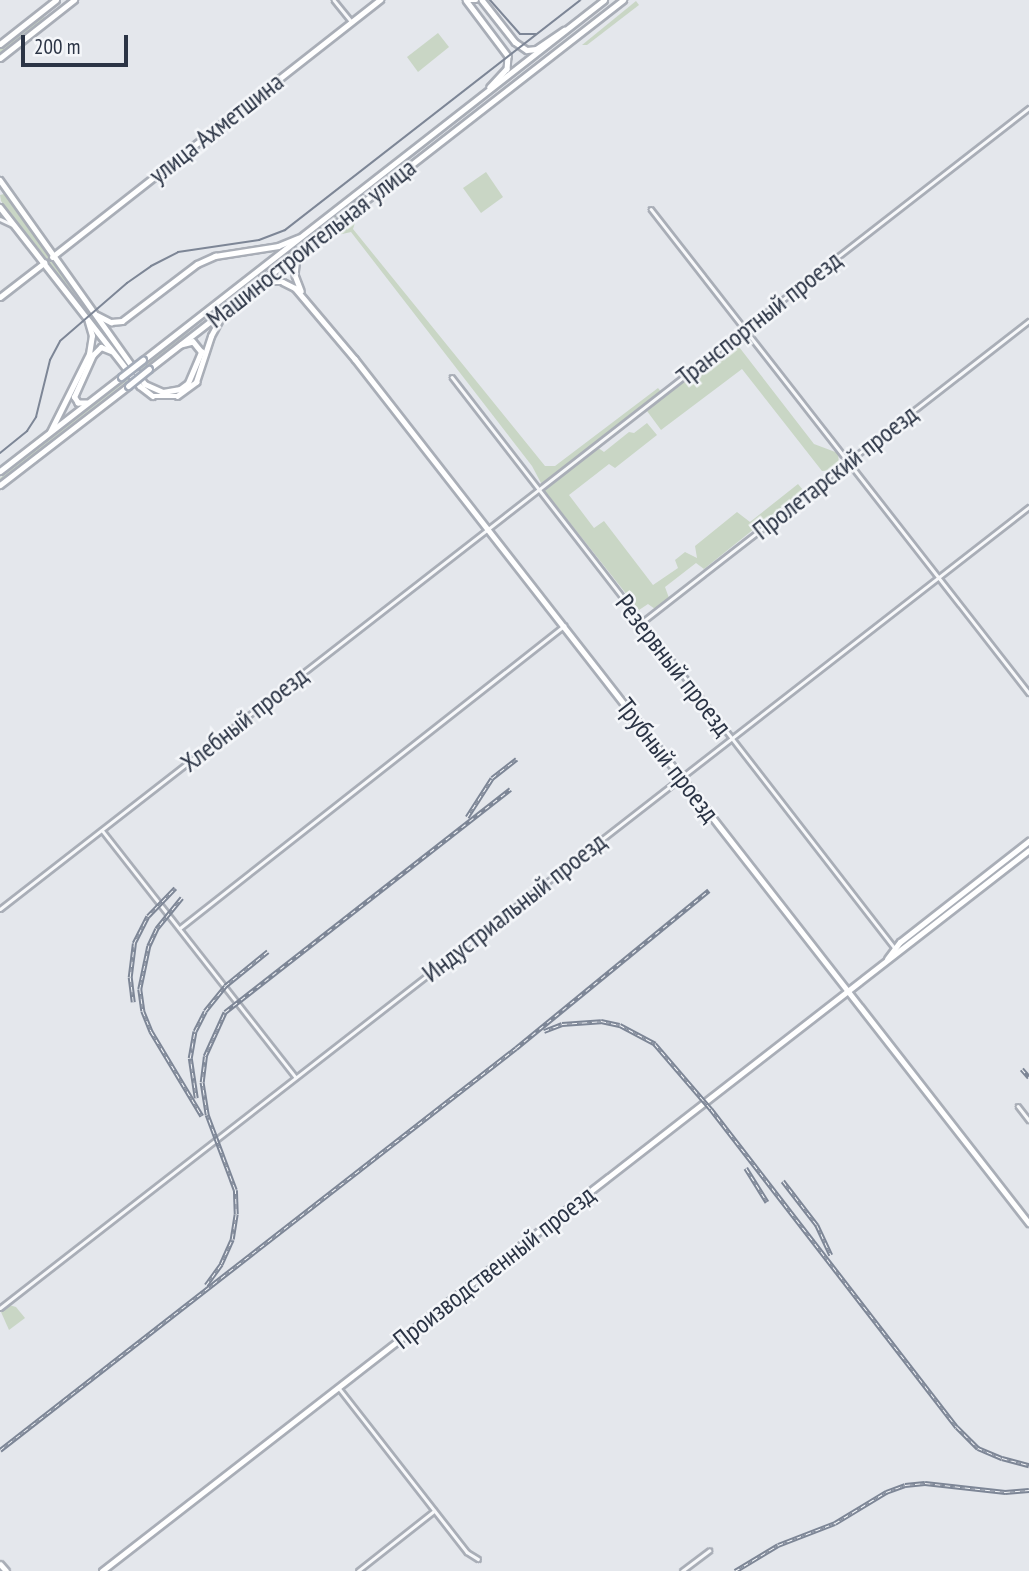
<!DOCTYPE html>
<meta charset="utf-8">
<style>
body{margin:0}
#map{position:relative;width:1029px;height:1571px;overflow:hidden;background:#e4e7ec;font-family:"PT Sans Narrow",sans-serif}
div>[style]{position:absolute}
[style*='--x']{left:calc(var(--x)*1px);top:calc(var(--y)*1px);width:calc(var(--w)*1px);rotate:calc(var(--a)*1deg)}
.green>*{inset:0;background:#c9d6c5}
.roads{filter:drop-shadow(2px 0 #a9aeb7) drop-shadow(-2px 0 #a9aeb7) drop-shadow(0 2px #a9aeb7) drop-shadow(0 -2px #a9aeb7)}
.street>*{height:2.5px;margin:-1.25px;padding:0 1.25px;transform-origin:1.25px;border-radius:1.25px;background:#f7f8fa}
.secondary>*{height:4.5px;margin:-2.25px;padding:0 2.25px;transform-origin:2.25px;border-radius:2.25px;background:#fff}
.primary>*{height:5px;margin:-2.5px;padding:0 2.5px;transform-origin:2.5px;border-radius:2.5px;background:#fff}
.tram>*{height:2px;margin:-1px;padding:0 1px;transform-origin:1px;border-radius:1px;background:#7d8696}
.rail>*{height:4.5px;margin-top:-2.25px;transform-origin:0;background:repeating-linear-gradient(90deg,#f4f6f9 0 5px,#7d8696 0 10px);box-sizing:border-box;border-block:2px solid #7d8696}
.bridges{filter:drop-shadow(2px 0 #a3abb8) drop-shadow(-2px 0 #a3abb8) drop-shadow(0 2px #a3abb8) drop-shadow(0 -2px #a3abb8)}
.primary-bridge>*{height:5px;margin:-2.5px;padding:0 2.5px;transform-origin:2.5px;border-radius:2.5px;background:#fff}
span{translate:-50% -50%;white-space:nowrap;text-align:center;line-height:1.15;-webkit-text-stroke:5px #f4f6f9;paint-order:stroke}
.street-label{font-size:26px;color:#2b3445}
.scale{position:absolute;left:21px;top:35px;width:107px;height:32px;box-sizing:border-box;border:4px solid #2b3445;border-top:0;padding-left:9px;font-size:21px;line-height:24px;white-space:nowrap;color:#2b3445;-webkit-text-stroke:5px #f4f6f9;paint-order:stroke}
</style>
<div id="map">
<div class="green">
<div style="clip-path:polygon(636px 1px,639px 5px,587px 45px,582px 45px)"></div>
<div style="clip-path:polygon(41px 14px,45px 18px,0 55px,0 48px)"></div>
<div style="clip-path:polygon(438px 33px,449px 47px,418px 72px,407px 57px)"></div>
<div style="clip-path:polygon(486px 172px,503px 197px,481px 213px,463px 188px)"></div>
<div style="clip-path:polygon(374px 186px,333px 220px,213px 311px,343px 209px)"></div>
<div style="clip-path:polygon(4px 194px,75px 293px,74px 294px,1px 201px,0 195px)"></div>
<div style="clip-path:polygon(351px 219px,356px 220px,353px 229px,545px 466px,555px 466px,658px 388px,662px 393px,545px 483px,541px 483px,532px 466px,351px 232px,338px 235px,339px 229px)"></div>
<div style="clip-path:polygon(206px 316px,182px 338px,0 480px,0 478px)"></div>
<div style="clip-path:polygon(731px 342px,736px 343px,814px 444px,838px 453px,839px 464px,833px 470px,822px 471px,742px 369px,661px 430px,647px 411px,648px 406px)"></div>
<div style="clip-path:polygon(647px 423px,657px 435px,615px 468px,609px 464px,569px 495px,594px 528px,604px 521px,653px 585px,678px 568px,675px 560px,685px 552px,697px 558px,695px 546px,737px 512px,750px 522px,798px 484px,803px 490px,704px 569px,696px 563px,665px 587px,669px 598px,655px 609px,648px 604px,639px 610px,544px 490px,597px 447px,604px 452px,629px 432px,634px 433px)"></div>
<div style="clip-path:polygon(9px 1305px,16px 1307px,25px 1318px,9px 1330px,1px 1312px)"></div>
</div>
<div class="roads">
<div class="street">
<div style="--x:334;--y:0;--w:28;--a:51"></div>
<div style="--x:651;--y:209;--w:614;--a:52.01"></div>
<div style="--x:0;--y:219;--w:14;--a:25"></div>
<div style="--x:452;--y:377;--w:721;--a:52.21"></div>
<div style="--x:641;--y:623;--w:492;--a:-37.9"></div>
<div style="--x:102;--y:830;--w:314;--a:51.9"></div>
<div style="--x:0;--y:909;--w:1304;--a:-37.9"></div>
<div style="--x:180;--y:928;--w:489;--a:-38.2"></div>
<div style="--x:1018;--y:1106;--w:18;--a:52"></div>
<div style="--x:0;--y:1308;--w:1304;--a:-37.9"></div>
<div style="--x:339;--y:1388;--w:208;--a:52"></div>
<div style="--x:467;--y:1552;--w:13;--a:32"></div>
<div style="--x:358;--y:1571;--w:97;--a:-38.3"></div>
<div style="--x:682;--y:1571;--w:34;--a:-37"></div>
</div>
<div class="secondary">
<div style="--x:466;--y:0;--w:70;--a:53.1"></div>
<div style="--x:508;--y:56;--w:13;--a:94"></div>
<div style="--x:507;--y:69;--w:25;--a:133"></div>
<div style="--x:468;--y:0;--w:8;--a:0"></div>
<div style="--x:482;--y:0;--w:53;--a:51.8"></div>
<div style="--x:515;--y:42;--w:14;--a:34"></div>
<div style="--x:527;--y:50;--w:9;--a:-6"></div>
<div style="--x:536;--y:49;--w:34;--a:-34"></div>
<div style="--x:0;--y:44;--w:71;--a:-38.2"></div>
<div style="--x:0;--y:58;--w:94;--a:-38.1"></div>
<div style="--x:0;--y:180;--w:250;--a:54.6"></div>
<div style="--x:145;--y:384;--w:20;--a:24"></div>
<div style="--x:163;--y:392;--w:17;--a:-10"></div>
<div style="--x:180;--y:389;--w:10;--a:-37"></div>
<div style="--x:188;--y:383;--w:34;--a:-67"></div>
<div style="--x:201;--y:352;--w:13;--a:-129"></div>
<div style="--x:193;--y:342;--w:12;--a:166"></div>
<div style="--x:0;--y:207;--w:227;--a:52"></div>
<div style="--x:140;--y:386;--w:16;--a:38"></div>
<div style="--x:153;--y:396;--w:24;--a:0"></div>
<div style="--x:177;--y:396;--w:24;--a:-36"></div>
<div style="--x:196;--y:382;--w:48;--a:-71.9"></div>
<div style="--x:211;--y:336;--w:27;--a:-62"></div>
<div style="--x:297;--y:254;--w:21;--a:95"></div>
<div style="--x:295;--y:275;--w:17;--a:69"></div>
<div style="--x:52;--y:257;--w:417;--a:-38.1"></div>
<div style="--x:261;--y:282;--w:22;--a:0"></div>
<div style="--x:283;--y:282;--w:13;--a:27"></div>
<div style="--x:295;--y:288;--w:93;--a:49.8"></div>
<div style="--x:355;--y:359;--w:1096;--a:52.04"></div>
<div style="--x:0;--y:297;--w:56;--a:-37.7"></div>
<div style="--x:97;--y:315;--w:16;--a:27"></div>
<div style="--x:111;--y:322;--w:11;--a:-5"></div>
<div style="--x:122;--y:321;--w:94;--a:-37.2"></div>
<div style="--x:197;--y:264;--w:20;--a:-24"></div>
<div style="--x:215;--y:256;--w:64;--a:-9"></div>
<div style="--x:278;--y:246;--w:22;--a:-22"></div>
<div style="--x:87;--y:403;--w:9;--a:180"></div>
<div style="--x:78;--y:403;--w:7;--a:-124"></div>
<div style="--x:74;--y:397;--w:46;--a:-65.7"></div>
<div style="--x:93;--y:355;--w:11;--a:-45"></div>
<div style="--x:101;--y:347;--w:11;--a:22"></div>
<div style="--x:50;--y:432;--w:87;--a:-63.4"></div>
<div style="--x:89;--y:354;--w:18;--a:-81"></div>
<div style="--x:92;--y:336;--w:15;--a:-106"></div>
<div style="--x:887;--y:959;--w:21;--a:-53"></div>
<div style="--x:900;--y:942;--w:164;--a:-38.1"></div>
<div style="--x:102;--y:1571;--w:1174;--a:-37.87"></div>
</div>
<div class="primary">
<div style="--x:143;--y:360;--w:585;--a:-37.99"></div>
<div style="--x:149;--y:369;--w:601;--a:-37.9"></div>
<div style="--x:0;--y:471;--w:153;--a:-37.8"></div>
<div style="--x:0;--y:485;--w:162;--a:-37.7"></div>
<div style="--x:0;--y:1564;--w:9;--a:49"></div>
</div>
</div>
<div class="tram">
<div style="--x:490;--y:0;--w:45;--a:48.6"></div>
<div style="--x:520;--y:34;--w:16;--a:0"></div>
<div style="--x:0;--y:453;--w:35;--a:-39"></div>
<div style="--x:27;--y:431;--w:17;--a:-57"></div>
<div style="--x:36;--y:417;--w:59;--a:-76.2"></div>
<div style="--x:50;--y:360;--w:21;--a:-62"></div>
<div style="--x:60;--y:341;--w:89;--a:-40.9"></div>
<div style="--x:127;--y:283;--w:29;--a:-35"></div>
<div style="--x:151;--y:266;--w:30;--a:-27"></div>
<div style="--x:178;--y:252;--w:82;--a:-8.4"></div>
<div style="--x:259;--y:240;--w:28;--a:-21"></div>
<div style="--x:285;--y:230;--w:374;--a:-37.9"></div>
</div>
<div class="rail">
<div style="--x:467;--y:817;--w:46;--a:-57.3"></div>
<div style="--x:492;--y:778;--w:31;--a:-38"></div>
<div style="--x:182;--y:898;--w:40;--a:129"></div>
<div style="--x:157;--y:929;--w:19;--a:115"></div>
<div style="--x:149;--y:946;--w:44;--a:101.8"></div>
<div style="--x:140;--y:989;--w:22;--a:82"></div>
<div style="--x:143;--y:1011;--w:22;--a:68"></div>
<div style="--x:151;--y:1031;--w:99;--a:59"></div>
<div style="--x:133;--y:1002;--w:25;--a:-97"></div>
<div style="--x:130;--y:977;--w:34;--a:-83"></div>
<div style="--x:134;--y:943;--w:30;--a:-63"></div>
<div style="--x:148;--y:916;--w:39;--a:-46"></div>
<div style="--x:544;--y:1031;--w:19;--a:-21"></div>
<div style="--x:562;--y:1024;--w:39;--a:-4"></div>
<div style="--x:601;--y:1021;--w:19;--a:12"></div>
<div style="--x:620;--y:1025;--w:40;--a:28"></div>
<div style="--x:655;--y:1044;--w:86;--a:49.3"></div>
<div style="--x:711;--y:1109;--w:402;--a:52.3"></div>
<div style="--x:957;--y:1427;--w:30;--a:45"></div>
<div style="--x:978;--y:1448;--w:26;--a:23"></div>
<div style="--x:1002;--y:1458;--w:28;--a:15"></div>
<div style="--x:1022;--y:1069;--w:11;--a:49"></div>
<div style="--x:196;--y:1098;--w:40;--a:-98.5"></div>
<div style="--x:190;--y:1058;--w:27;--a:-80"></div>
<div style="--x:195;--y:1031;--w:22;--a:-63"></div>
<div style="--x:205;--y:1011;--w:32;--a:-51"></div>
<div style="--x:225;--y:986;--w:55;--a:-39.1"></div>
<div style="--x:746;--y:1168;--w:40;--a:58"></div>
<div style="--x:783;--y:1181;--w:56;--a:52.3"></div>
<div style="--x:817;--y:1225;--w:33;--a:65"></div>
<div style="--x:206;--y:1285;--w:26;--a:-54"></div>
<div style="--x:221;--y:1264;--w:27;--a:-66"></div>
<div style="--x:232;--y:1239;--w:25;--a:-81"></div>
<div style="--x:236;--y:1214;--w:24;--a:-92"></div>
<div style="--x:235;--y:1190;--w:80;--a:-110.5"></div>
<div style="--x:207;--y:1115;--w:33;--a:-99"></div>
<div style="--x:202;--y:1082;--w:26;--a:-83"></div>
<div style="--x:205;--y:1056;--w:48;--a:-65.6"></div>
<div style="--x:225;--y:1012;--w:362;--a:-38"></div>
<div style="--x:0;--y:1450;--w:654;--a:-37.92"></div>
<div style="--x:516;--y:1048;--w:249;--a:-39.3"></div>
<div style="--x:735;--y:1571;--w:50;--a:-31.2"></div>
<div style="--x:778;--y:1545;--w:61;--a:-21.1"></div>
<div style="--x:835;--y:1523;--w:60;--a:-31.3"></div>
<div style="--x:886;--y:1492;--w:20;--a:-20"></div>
<div style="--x:905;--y:1485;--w:20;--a:-6"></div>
<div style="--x:925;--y:1483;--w:81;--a:6.4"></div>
<div style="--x:1005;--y:1492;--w:24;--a:-5"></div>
</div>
<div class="bridges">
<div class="primary-bridge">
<div style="--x:121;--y:377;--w:28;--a:-38"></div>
<div style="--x:128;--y:386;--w:27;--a:-39"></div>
</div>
</div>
<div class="street-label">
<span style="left:216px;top:128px;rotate:-38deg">улица Ахметшина</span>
<span style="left:311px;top:243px;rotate:-38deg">Машиностроительная улица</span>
<span style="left:759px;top:318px;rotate:-38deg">Транспортный проезд</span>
<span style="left:835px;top:472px;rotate:-38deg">Пролетарский проезд</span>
<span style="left:674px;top:665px;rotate:52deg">Резервный проезд</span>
<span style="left:244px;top:719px;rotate:-38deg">Хлебный проезд</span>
<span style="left:668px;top:760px;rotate:52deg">Трубный проезд</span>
<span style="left:514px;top:907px;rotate:-38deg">Индустриальный проезд</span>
<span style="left:494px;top:1267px;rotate:-38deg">Производственный проезд</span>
</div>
<div class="scale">200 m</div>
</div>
